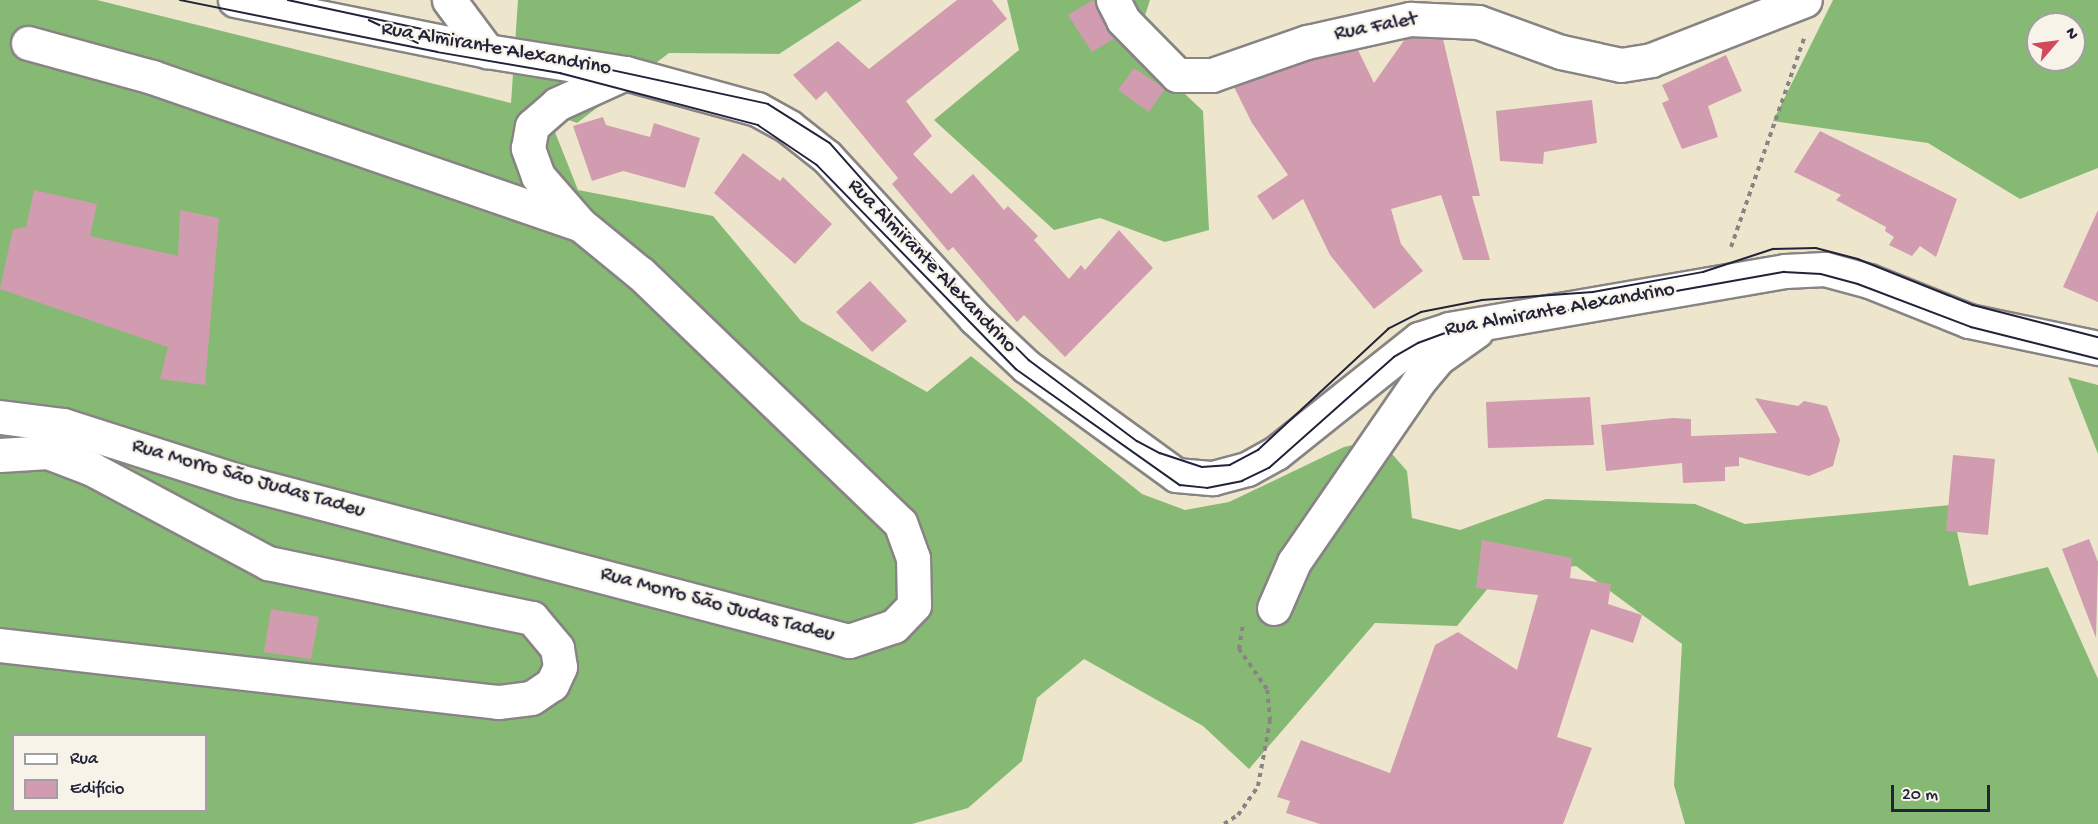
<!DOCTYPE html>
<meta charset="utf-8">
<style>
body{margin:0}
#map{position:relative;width:2098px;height:824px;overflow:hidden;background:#eee6cc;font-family:"Gochi Hand",sans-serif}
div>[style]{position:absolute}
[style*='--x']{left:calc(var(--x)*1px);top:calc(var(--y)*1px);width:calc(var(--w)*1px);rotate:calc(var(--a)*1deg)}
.forest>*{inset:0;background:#86ba74}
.building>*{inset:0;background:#d19caf}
.path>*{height:4px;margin-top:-2px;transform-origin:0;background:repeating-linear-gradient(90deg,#888484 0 4.5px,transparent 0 9px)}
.roads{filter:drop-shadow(2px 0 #888484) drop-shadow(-2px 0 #888484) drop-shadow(0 2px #888484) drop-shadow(0 -2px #888484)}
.minor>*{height:33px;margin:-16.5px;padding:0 16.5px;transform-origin:16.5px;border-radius:16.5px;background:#fff}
.tram>*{height:1.5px;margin:-0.75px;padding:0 0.75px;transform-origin:0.75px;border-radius:0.75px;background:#22223b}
span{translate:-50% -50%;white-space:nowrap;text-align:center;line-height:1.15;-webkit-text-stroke:4.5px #f7f3e8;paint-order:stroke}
.street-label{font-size:21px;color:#22223b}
.legend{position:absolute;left:12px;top:734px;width:195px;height:78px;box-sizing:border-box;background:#f7f3e8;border:2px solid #a29fa3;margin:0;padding:8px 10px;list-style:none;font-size:18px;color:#22223b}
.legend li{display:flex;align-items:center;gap:12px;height:30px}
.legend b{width:30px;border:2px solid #a29fa3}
.north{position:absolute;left:2026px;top:12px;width:60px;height:60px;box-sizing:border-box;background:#f7f3e8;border:2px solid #a29fa3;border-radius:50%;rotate:62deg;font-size:16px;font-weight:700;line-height:24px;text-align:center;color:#22223b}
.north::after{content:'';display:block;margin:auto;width:21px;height:27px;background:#d1495b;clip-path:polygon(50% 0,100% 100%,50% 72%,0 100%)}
.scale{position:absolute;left:1891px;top:785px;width:99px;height:27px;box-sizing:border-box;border:3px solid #22223b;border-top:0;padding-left:8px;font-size:18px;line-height:21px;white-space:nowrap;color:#22223b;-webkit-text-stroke:4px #f7f3e8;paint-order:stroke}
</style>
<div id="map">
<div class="forest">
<div style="clip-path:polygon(evenodd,0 0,97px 0,511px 103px,518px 0,862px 0,779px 54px,669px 53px,577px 123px,547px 112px,578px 190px,713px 216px,801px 321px,927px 392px,971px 356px,1142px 494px,1185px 510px,1229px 502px,1344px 447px,1379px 439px,1407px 471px,1412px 518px,1460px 530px,1546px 499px,1695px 504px,1745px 524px,1951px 505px,1969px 586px,2048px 567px,2098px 679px,2098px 824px,1685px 824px,1674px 785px,1682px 644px,1576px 566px,1498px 576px,1457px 626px,1375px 623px,1249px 769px,1203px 726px,1084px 659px,1037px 698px,1022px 761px,968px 808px,912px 824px,0 824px,0 0,14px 736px,206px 736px,206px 810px,14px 810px,14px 736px)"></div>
<div style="clip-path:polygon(1007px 0,1150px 0,1135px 47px,1203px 111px,1209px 230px,1165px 242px,1100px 218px,1054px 230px,934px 120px,1019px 50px)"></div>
<div style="clip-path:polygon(evenodd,1833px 0,2098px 0,2098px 168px,2020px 199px,1928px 143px,1773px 121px,1833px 0,2038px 24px,2074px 24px,2074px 60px,2038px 60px,2038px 24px)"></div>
<div style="clip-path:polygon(2068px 377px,2098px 385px,2098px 454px)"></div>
</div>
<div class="building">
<div style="clip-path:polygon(957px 0,992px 0,1007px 19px,906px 101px,932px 136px,913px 154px,951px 194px,973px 174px,1004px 210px,1008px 206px,1038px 236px,1034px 240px,1069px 279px,1081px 265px,1085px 270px,1119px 230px,1153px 268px,1065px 357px,1024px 315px,1017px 322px,953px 247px,948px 251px,892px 184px,898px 178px,826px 91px,816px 100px,793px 75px,838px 41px,869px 69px)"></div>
<div style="clip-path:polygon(1093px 0,1115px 38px,1092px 52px,1068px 15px)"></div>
<div style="clip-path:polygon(1412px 38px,1443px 39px,1480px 196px,1472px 196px,1490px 260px,1463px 260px,1441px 195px,1391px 209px,1401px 244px,1423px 271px,1374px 309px,1330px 255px,1303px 199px,1273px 220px,1257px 196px,1288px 175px,1252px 123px,1234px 87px,1312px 60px,1358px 50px,1374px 83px,1405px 39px)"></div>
<div style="clip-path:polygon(1726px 55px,1742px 91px,1708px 106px,1718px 137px,1682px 149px,1662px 103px,1669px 100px,1662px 85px)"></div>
<div style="clip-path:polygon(1134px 68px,1165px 89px,1149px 112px,1118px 90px)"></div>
<div style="clip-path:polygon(1592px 100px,1597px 143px,1544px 152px,1543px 164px,1500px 161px,1496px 111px)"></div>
<div style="clip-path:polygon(603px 117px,606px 125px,650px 137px,654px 123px,700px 138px,685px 188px,623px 171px,592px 181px,573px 126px)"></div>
<div style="clip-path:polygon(1820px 131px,1957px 199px,1936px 257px,1920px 246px,1912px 256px,1889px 245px,1894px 237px,1885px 231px,1886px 227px,1836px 200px,1841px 195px,1794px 172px)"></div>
<div style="clip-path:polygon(743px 153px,780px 181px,783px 177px,832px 224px,795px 264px,714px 193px)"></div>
<div style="clip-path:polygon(34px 190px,97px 204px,90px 236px,178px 256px,180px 210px,219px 218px,205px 385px,160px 379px,168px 347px,0 289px,13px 229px,26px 227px)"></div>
<div style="clip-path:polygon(2098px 210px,2098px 302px,2063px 287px)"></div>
<div style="clip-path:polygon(870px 281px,907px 321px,872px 352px,836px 312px)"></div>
<div style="clip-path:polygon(1590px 397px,1594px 445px,1488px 448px,1486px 402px)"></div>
<div style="clip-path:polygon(1755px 398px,1798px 406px,1804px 401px,1827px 406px,1840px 440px,1833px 466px,1809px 476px,1739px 457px,1739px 466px,1725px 467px,1725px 481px,1683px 483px,1682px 463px,1606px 471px,1601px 425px,1673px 418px,1691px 419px,1691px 436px,1777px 433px)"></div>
<div style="clip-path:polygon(1953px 455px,1995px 459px,1988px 535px,1946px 531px)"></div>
<div style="clip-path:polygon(2089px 539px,2098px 562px,2096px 638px,2062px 549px)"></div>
<div style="clip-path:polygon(1482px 540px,1572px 558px,1570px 578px,1611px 584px,1608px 604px,1642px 615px,1633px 643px,1591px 629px,1557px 737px,1592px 748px,1563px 824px,1320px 824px,1286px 813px,1290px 801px,1277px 797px,1301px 740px,1390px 773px,1435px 645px,1458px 632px,1517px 670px,1538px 595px,1476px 588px)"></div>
<div style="clip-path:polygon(271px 609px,319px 617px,311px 659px,264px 652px)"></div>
</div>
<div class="path">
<div style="--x:1731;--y:247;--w:224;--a:-70.7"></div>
<div style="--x:1224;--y:824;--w:17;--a:-33"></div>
<div style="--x:1238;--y:815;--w:35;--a:-55"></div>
<div style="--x:1258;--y:786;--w:66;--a:-79.5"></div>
<div style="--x:1270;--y:721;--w:32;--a:-95"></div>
<div style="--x:1267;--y:689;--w:49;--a:-125"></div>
<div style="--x:1239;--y:649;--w:26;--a:-81"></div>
</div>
<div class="roads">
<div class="minor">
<div style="--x:235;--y:0;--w:257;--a:11.4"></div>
<div style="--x:487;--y:51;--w:140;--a:9.1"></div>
<div style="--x:625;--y:73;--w:137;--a:15.3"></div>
<div style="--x:757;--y:109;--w:37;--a:29"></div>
<div style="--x:789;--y:127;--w:48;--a:38.3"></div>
<div style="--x:827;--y:157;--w:219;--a:47.4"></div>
<div style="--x:975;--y:318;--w:70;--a:43.3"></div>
<div style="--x:1026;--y:366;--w:185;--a:36"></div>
<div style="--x:1176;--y:475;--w:37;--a:5"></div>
<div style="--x:1213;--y:478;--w:35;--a:-15"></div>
<div style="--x:1247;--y:469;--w:33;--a:-29"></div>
<div style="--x:1276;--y:453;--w:183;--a:-38.6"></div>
<div style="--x:1419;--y:339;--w:32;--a:-18"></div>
<div style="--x:1449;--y:329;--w:341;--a:-9.8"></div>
<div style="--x:1785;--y:271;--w:40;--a:-2.9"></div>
<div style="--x:1825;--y:269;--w:46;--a:15.3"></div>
<div style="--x:1869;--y:281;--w:108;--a:21.8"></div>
<div style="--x:1969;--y:321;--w:132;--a:11.8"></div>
<div style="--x:449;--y:0;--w:64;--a:53.3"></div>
<div style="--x:1113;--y:0;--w:22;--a:63"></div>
<div style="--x:1123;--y:20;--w:77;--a:45.5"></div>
<div style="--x:1177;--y:75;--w:35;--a:0"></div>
<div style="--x:1212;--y:75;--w:101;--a:-19.2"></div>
<div style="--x:1307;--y:42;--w:106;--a:-12.6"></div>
<div style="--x:1410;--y:19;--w:68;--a:2.5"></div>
<div style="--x:1478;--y:22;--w:88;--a:19.9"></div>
<div style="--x:1561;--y:52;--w:61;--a:12.2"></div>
<div style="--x:1621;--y:65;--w:30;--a:-9"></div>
<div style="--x:1651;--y:60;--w:165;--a:-21.3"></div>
<div style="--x:28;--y:43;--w:129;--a:15.3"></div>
<div style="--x:152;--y:77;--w:452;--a:19"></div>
<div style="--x:0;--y:417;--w:64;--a:7.2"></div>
<div style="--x:63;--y:425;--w:188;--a:17.7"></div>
<div style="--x:242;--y:482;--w:627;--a:14.68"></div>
<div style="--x:849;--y:641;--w:47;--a:-18.4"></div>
<div style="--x:894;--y:626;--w:29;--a:-46"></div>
<div style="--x:914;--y:605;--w:47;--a:-91.2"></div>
<div style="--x:913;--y:558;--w:37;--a:-110"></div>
<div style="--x:900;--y:523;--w:359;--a:-136.1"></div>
<div style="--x:641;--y:274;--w:79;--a:-140.7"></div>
<div style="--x:580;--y:224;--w:64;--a:-131.2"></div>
<div style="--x:538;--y:176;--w:30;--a:-110"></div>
<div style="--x:528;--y:148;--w:22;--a:-80"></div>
<div style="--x:532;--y:126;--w:33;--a:-41"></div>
<div style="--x:557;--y:104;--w:75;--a:-24.5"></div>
<div style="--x:0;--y:455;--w:48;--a:-3.6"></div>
<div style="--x:48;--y:452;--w:47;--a:21.1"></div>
<div style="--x:92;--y:469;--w:200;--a:28.1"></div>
<div style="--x:268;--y:563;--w:270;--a:11.8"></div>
<div style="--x:532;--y:618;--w:39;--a:50"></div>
<div style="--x:557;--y:648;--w:19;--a:81"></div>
<div style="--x:560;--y:667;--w:19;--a:115"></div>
<div style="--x:552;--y:684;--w:25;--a:146"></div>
<div style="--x:531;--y:698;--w:33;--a:173"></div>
<div style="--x:498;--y:702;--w:501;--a:-173.47"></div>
<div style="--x:1274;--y:608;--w:50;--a:-66.5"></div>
<div style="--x:1294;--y:562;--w:219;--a:-55.4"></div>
<div style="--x:1418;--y:382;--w:31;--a:-50"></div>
<div style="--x:1438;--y:358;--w:47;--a:-35.4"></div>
</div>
</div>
<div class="tram">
<div style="--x:180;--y:0;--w:262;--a:11.4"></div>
<div style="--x:437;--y:52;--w:125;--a:9.7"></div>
<div style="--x:560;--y:73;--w:205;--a:14.7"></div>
<div style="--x:758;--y:125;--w:71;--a:34.1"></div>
<div style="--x:817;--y:165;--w:285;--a:45.7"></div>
<div style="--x:1016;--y:369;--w:201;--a:35.3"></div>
<div style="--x:1180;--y:485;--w:27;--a:6"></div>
<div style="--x:1207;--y:488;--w:36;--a:-11"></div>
<div style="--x:1242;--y:481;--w:30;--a:-26"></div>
<div style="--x:1269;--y:468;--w:167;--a:-41.6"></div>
<div style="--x:1394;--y:357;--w:28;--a:-30"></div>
<div style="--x:1418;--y:343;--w:30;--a:-20"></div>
<div style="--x:288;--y:0;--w:491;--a:12.2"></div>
<div style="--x:768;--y:104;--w:73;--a:32.2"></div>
<div style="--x:830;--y:143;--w:210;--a:48.5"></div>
<div style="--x:969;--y:300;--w:85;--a:45"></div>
<div style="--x:1029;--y:360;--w:135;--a:36.9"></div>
<div style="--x:1137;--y:441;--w:26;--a:28"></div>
<div style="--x:1160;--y:453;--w:44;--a:18.4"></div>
<div style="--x:1202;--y:467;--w:28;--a:-4"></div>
<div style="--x:1230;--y:465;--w:32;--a:-28"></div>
<div style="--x:1258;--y:450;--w:178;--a:-42.9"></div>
<div style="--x:1388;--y:329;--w:37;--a:-27"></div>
<div style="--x:1421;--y:312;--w:62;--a:-11.1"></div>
<div style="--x:1482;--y:300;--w:111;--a:-4.1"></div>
<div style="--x:1593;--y:292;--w:112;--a:-10.3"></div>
<div style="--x:1703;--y:272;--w:74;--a:-18.2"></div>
<div style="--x:1773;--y:249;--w:43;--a:-1.3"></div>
<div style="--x:1816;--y:248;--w:43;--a:14.7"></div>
<div style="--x:1858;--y:259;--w:124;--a:21.8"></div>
<div style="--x:1973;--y:305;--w:129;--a:14.4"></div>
<div style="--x:369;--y:20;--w:54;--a:25.1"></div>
<div style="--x:1536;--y:316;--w:252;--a:-10.1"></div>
<div style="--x:1784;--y:272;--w:37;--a:3"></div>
<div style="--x:1821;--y:274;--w:38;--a:15"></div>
<div style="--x:1858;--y:284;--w:121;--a:20.8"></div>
<div style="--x:1971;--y:327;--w:131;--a:14.1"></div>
</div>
<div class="street-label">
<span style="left:1376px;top:28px;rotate:-11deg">Rua Falet</span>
<span style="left:496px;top:50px;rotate:10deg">Rua Almirante Alexandrino</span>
<span style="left:931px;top:267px;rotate:46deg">Rua Almirante Alexandrino</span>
<span style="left:1560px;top:311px;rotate:-10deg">Rua Almirante Alexandrino</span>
<span style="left:248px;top:480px;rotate:16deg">Rua Morro São Judas Tadeu</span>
<span style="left:717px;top:606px;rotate:15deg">Rua Morro São Judas Tadeu</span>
</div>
<ul class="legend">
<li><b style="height:8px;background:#fff"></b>Rua</li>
<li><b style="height:16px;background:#d19caf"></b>Edifício</li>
</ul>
<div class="north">N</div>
<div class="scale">20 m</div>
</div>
